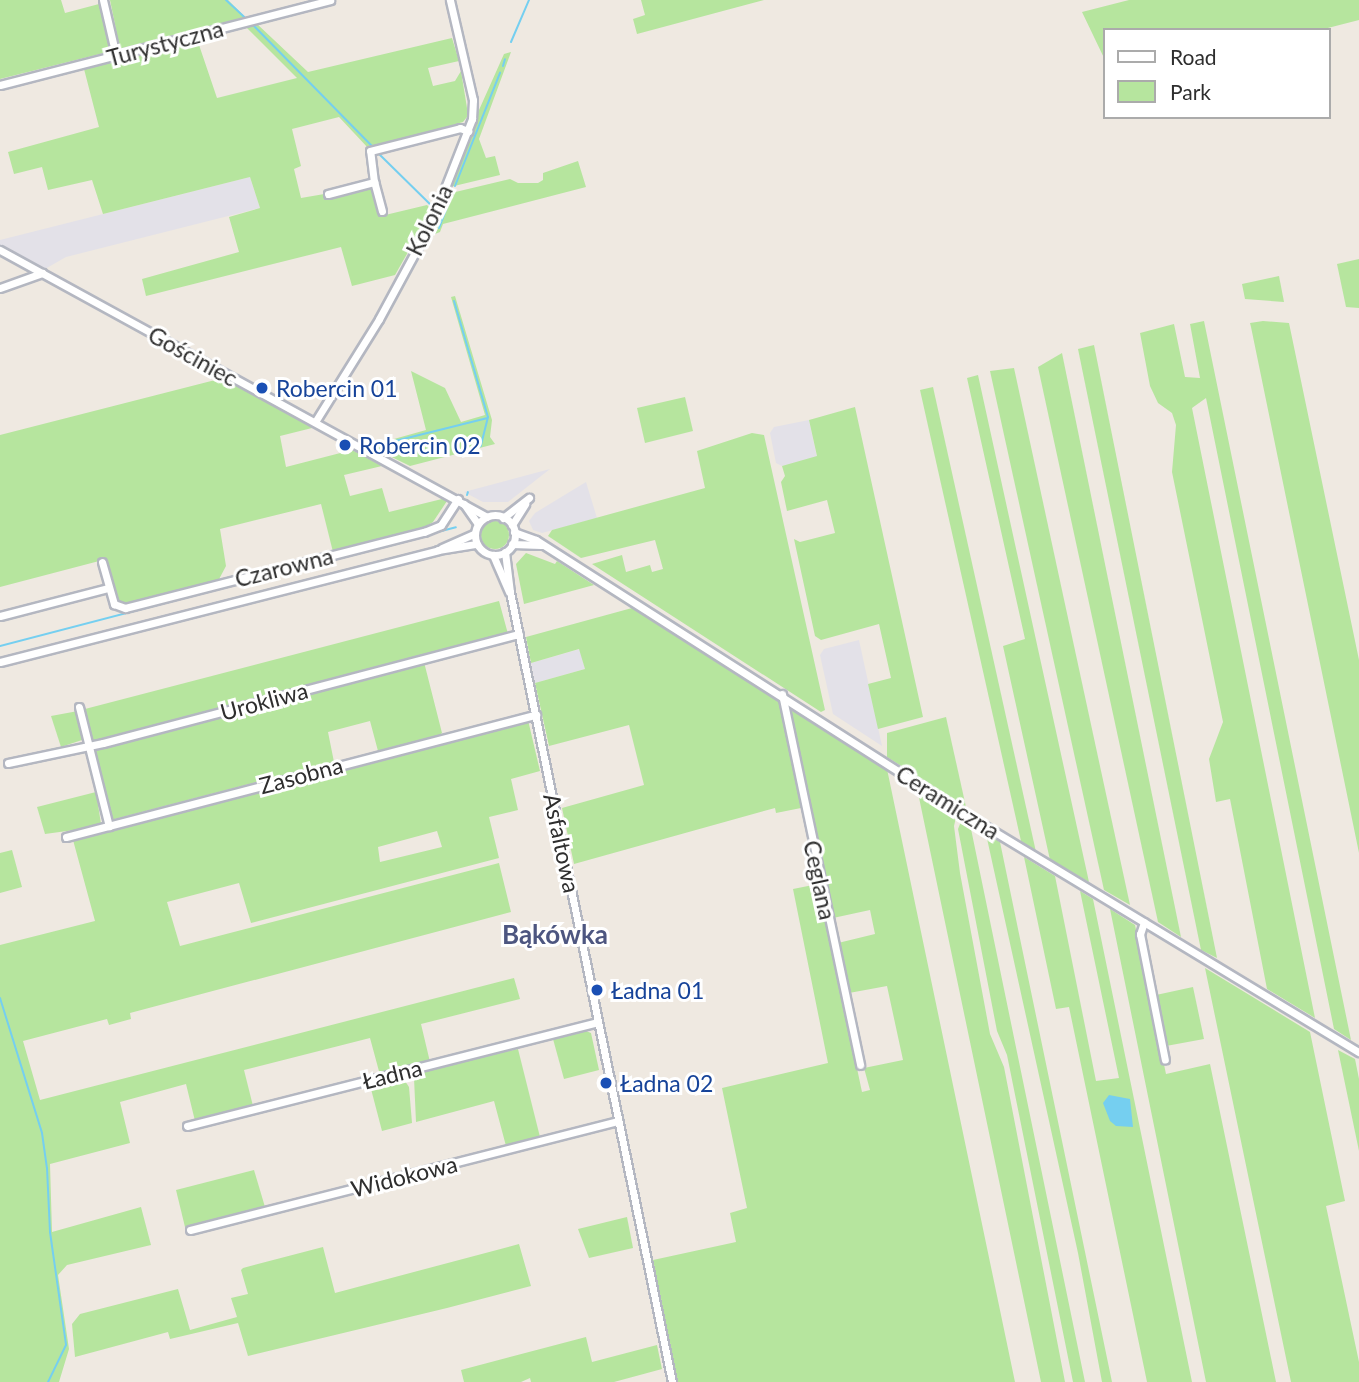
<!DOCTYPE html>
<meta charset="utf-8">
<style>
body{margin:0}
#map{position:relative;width:1359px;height:1382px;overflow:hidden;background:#efe9e1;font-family:Lato,sans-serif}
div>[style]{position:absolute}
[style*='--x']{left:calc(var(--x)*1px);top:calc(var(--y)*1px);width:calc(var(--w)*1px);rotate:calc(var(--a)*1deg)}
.industrial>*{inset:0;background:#e3e1e8}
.green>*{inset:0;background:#b6e59e}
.round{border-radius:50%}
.water>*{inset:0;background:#75cff0}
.stream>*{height:2px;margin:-1px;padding:0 1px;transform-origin:1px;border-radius:1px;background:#75cff0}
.roads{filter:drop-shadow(2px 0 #b4b7c1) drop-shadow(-2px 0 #b4b7c1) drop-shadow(0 2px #b4b7c1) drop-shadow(0 -2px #b4b7c1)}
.minor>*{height:7px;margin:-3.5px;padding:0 3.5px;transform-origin:3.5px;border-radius:3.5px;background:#fff}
.minor>.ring{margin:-3.5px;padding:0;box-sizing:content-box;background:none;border:7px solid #fff;border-radius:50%}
.dots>*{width:19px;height:19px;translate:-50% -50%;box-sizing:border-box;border:4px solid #fff;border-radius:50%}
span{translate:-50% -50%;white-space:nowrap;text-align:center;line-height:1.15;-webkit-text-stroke:6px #fff;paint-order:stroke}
.street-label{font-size:23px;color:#2e2e2e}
.transit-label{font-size:23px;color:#164399}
.left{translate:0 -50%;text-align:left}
.quarter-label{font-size:26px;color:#4d5680;font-weight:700}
.legend{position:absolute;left:1103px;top:28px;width:228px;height:91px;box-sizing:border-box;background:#fff;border:2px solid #ababab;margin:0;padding:9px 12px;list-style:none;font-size:21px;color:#2e2e2e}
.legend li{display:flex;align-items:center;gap:14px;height:35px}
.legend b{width:35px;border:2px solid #ababab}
</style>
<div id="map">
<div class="industrial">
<div style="clip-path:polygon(250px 177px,260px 208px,66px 257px,45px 269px,0 245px,0 240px)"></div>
<div style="clip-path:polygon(809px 420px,817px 457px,782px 466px,776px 463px,770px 433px,774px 427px)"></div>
<div style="clip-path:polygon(550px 469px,508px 502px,483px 502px,464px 492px)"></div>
<div style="clip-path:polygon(586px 482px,597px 518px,542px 533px,533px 530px,529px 521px,535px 513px)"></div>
<div style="clip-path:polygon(859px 640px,882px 746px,833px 714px,820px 655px,824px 649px)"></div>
<div style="clip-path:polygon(580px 649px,585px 669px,535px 683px,531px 663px)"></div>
</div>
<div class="green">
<div style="clip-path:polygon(0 0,61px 0,65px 13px,99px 4px,112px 51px,0 79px)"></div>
<div style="clip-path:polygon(110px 0,228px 0,245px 17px,120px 49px)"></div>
<div style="clip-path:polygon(641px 0,764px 0,637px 34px,633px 19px,645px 15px)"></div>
<div style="clip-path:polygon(1129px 0,1359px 0,1359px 20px,1320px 30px,1105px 30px,1105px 60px,1082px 12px)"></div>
<div style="clip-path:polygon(256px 23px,308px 72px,452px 38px,459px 61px,428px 68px,433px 86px,455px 81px,461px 71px,467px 108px,467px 117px,463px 122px,369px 149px,339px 117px,292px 129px,301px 166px,294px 169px,301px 198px,371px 186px,381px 216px,427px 205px,432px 210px,395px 275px,352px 286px,341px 247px,146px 296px,142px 279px,239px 252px,229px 217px,260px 208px,250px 177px,103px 214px,92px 180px,48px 190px,42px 167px,14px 174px,8px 152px,99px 127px,84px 69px,197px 39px,217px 98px,297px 78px,245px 26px)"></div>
<div style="clip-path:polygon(511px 52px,479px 139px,486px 158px,495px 156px,500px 175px,450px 187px,479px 110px,504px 54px)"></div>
<div style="clip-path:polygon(578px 161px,586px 187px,443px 224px,440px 232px,430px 236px,447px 194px,510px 179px,518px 183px,538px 183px,543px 180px,543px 173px)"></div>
<div style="clip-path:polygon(1359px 259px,1359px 308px,1346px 307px,1337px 264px)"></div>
<div style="clip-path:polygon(1279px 276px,1284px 302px,1245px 299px,1242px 284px)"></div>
<div style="clip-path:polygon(455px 296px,492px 420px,490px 437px,495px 444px,410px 466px,369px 446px,426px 430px,411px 371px,445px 388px,461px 422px,485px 415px,453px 304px,451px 297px)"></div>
<div style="clip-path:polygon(1204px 321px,1351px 1040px,1334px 1029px,1206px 398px,1192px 408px,1315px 1018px,1267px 989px,1230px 799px,1216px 802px,1209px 759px,1223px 722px,1172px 472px,1176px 425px,1172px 413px,1158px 403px,1150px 386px,1140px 333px,1174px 324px,1185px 377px,1200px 378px,1190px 324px)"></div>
<div style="clip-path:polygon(1263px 321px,1289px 323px,1359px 660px,1359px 853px,1251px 327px,1250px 323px)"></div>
<div style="clip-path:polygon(1094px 345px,1217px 958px,1201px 950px,1078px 349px)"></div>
<div style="clip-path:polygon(1062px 353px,1181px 937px,1158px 922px,1038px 367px)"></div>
<div style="clip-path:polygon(1014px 368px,1130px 905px,1104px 890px,990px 371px)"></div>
<div style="clip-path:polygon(978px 375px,1089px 882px,1050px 860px,1003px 646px,1025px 639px,967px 378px)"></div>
<div style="clip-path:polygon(223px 378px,316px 427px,280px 436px,286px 467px,352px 450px,382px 466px,344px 475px,350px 496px,382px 488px,389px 512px,442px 499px,447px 501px,433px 522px,422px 529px,333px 552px,321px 504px,220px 529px,226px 566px,217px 583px,122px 607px,115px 603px,103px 560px,0 587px,0 435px)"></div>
<div style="clip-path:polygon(933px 387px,1036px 852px,1021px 841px,920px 390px)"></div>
<div style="clip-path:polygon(685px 397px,693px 431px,645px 443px,637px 408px)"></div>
<div style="clip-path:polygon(855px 407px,923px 717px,878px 729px,868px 684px,891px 678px,879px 624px,821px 640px,815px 636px,794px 539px,800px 542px,835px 533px,827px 500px,787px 511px,781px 482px,785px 476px,782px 466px,817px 456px,809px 420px)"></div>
<div style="clip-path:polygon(752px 433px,764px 435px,825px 710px,821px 712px,592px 564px,622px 555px,626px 572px,650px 565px,652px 572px,663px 569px,655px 540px,581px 558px,548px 536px,552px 530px,705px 488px,697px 451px)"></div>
<div class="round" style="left:481px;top:521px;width:28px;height:28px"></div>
<div style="clip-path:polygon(526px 553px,555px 564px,557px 561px,594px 585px,524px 604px,516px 564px)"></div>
<div style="clip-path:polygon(499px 601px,508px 634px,92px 741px,85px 709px)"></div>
<div style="clip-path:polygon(632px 608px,779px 696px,801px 808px,776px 813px,775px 808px,574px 864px,562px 808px,644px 785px,629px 725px,549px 746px,535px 683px,585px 669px,579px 649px,531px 663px,526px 637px)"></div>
<div style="clip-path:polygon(424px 662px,442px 733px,440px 735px,378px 751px,370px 721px,328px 732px,334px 762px,111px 820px,109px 817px,95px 747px)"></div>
<div style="clip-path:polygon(787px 705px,887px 769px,1015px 1382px,678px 1382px,653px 1260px,736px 1242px,730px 1213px,747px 1208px,722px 1088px,828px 1063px,793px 889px,818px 884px,862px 1092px,870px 1090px,864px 1068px,903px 1060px,887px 986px,849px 993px,838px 943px,875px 934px,870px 910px,833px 918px)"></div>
<div style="clip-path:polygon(78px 711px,85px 739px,61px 747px,51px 716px)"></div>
<div style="clip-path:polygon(946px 717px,966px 807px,887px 757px,887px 733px)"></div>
<div style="clip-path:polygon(evenodd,528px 720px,540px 771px,511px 779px,518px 810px,489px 817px,499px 858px,251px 923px,239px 883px,167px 902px,180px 946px,499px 863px,511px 912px,130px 1013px,131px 1019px,109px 1025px,107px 1019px,23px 1041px,40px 1100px,514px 978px,520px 999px,421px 1024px,430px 1062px,380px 1075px,370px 1038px,244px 1070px,253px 1106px,195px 1121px,186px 1084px,120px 1102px,130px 1143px,50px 1164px,52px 1232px,141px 1207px,151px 1245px,67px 1265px,58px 1275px,69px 1349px,59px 1382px,0 1382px,0 945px,95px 921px,73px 840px,528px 720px,437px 831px,442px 847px,380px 862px,378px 847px,437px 831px)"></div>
<div style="clip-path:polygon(917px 788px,957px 813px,954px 826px,960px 873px,990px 1034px,1004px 1067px,1065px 1382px,1041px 1382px)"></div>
<div style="clip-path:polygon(96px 792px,101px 824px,96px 827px,45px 834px,37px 807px)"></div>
<div style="clip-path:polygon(962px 819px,970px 824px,1085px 1382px,1073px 1382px,1007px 1055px,997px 1031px,958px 829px)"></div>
<div style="clip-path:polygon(986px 834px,1000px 842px,1112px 1382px,1102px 1382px,1078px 1253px)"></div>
<div style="clip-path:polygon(12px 850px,22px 887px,0 893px,0 853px)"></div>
<div style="clip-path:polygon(1024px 857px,1055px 876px,1096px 1081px,1119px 1078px,1080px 891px,1093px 899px,1192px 1382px,1147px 1382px,1069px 1007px,1056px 1009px)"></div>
<div style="clip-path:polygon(1110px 909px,1135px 925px,1166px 1074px,1210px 1064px,1276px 1382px,1206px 1382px)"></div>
<div style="clip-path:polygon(1205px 968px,1310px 1032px,1345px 1201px,1326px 1206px,1359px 1362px,1359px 1382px,1291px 1382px)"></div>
<div style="clip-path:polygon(1193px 987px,1204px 1039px,1166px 1046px,1156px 995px)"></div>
<div style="clip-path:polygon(586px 1031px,591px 1033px,599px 1070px,564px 1079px,553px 1039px)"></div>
<div style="clip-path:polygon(518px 1049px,540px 1137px,506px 1146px,494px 1101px,416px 1122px,414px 1078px,420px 1070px)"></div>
<div style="clip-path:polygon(1338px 1050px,1355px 1059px,1359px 1079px,1359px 1151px)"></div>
<div style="clip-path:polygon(396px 1076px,403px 1078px,409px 1087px,412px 1123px,382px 1131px,371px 1089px,376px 1080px)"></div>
<div style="clip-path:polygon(254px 1170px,265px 1207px,185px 1227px,176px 1190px)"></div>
<div style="clip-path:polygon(627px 1217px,633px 1248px,589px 1258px,578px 1229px)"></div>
<div style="clip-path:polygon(519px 1244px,531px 1286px,447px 1308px,248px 1356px,238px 1323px,170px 1339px,168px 1332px,75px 1357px,72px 1324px,80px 1314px,178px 1289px,190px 1330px,237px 1317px,231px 1298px,248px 1294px,241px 1270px,243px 1268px,323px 1247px,335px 1293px)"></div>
<div style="clip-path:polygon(586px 1337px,592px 1362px,657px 1345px,662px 1369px,614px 1382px,531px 1382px,530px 1378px,521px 1382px,464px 1382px,461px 1370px)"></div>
</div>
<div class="water">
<div style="clip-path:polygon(1109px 1095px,1130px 1099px,1133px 1127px,1116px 1126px,1110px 1121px,1103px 1103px)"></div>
</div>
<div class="stream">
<div style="--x:226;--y:0;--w:25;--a:43"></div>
<div style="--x:253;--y:25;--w:170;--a:45.5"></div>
<div style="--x:511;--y:42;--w:46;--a:-66.8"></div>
<div style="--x:503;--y:66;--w:7;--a:-74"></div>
<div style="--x:378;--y:153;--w:77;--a:44.5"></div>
<div style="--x:455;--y:186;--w:122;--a:-68.3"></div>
<div style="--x:439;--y:228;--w:34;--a:-69"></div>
<div style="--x:454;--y:301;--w:121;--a:73.7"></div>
<div style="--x:488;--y:417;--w:30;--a:104"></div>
<div style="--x:375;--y:446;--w:115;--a:-14"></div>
<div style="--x:467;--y:495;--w:3;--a:-72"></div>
<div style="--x:0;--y:646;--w:471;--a:-14.6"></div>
<div style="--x:0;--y:998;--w:141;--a:72.7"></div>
<div style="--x:42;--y:1133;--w:35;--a:82"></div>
<div style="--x:47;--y:1168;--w:64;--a:87.3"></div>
<div style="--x:50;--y:1232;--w:114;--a:81.9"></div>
<div style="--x:66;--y:1345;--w:41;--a:115.9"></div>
</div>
<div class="roads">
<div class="minor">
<div style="--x:103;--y:0;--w:57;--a:76.9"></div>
<div style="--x:0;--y:85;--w:341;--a:-14.4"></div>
<div style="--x:328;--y:194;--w:48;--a:-14.6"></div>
<div style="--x:382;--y:211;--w:30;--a:-105"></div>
<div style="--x:374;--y:182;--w:31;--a:-97"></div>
<div style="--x:370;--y:151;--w:93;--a:-14.3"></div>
<div style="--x:460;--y:128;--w:9;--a:21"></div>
<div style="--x:0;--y:250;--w:555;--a:28.73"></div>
<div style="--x:0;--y:288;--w:45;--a:-19.7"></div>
<div style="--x:315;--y:422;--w:121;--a:-58.1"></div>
<div style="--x:379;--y:319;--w:111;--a:-61.6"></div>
<div style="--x:432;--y:221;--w:110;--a:-68.6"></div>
<div style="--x:472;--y:119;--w:19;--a:-87"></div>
<div style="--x:473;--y:100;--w:103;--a:-103"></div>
<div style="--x:464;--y:504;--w:24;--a:55"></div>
<div class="ring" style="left:475px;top:515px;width:33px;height:33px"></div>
<div style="--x:503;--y:518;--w:33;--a:-38"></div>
<div style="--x:512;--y:525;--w:25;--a:-58"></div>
<div style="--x:514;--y:532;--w:23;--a:20"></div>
<div style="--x:536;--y:540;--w:505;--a:32.56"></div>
<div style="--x:962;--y:812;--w:464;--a:31.2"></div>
<div style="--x:512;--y:544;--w:29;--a:2"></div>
<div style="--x:442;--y:548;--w:36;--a:-24"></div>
<div style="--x:505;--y:552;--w:40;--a:82.9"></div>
<div style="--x:510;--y:592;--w:806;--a:78.41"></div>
<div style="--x:493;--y:555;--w:40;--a:66.6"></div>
<div style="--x:102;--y:562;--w:44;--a:74.1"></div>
<div style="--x:114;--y:604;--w:12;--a:20"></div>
<div style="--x:125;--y:608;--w:309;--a:-14.3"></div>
<div style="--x:424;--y:532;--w:18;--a:-22"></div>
<div style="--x:441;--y:525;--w:31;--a:-57"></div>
<div style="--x:0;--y:616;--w:112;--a:-14.5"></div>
<div style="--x:0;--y:662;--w:452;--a:-14.3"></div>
<div style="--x:438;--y:550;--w:39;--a:-9"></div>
<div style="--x:782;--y:694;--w:379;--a:78.1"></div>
<div style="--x:79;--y:707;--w:123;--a:75.9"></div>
<div style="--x:8;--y:763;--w:97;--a:-11.9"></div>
<div style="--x:103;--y:743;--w:430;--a:-14.7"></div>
<div style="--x:66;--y:837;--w:486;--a:-14.6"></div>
<div style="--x:1144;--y:922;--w:13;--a:108"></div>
<div style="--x:1140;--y:934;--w:128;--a:78.8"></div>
<div style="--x:187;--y:1126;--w:424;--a:-14.2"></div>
<div style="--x:190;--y:1230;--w:442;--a:-14.3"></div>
</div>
</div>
<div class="dots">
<div style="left:262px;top:388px;background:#1a4fb4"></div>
<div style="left:345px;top:445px;background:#1a4fb4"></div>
<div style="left:597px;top:990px;background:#1a4fb4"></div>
<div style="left:606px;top:1083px;background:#1a4fb4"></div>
</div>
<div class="street-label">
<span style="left:165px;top:43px;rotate:-15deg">Turystyczna</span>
<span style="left:429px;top:220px;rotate:-64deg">Kolonia</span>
<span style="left:193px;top:356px;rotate:29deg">Gościniec</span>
<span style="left:284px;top:567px;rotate:-14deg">Czarowna</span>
<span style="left:264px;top:701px;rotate:-15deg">Urokliwa</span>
<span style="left:301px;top:775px;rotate:-15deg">Zasobna</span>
<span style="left:948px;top:802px;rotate:32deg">Ceramiczna</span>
<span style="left:562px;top:843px;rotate:78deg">Asfaltowa</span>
<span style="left:820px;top:880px;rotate:78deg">Ceglana</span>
<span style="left:392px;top:1074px;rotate:-14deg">Ładna</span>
<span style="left:404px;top:1176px;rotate:-14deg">Widokowa</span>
</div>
<div class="transit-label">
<span class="left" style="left:276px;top:388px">Robercin 01</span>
<span class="left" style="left:359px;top:445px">Robercin 02</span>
<span class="left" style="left:611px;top:990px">Ładna 01</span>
<span class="left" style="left:620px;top:1083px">Ładna 02</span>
</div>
<div class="quarter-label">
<span style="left:555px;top:935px">Bąkówka</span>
</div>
<ul class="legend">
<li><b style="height:9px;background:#fff"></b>Road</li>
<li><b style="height:19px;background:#b6e59e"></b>Park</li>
</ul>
</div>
